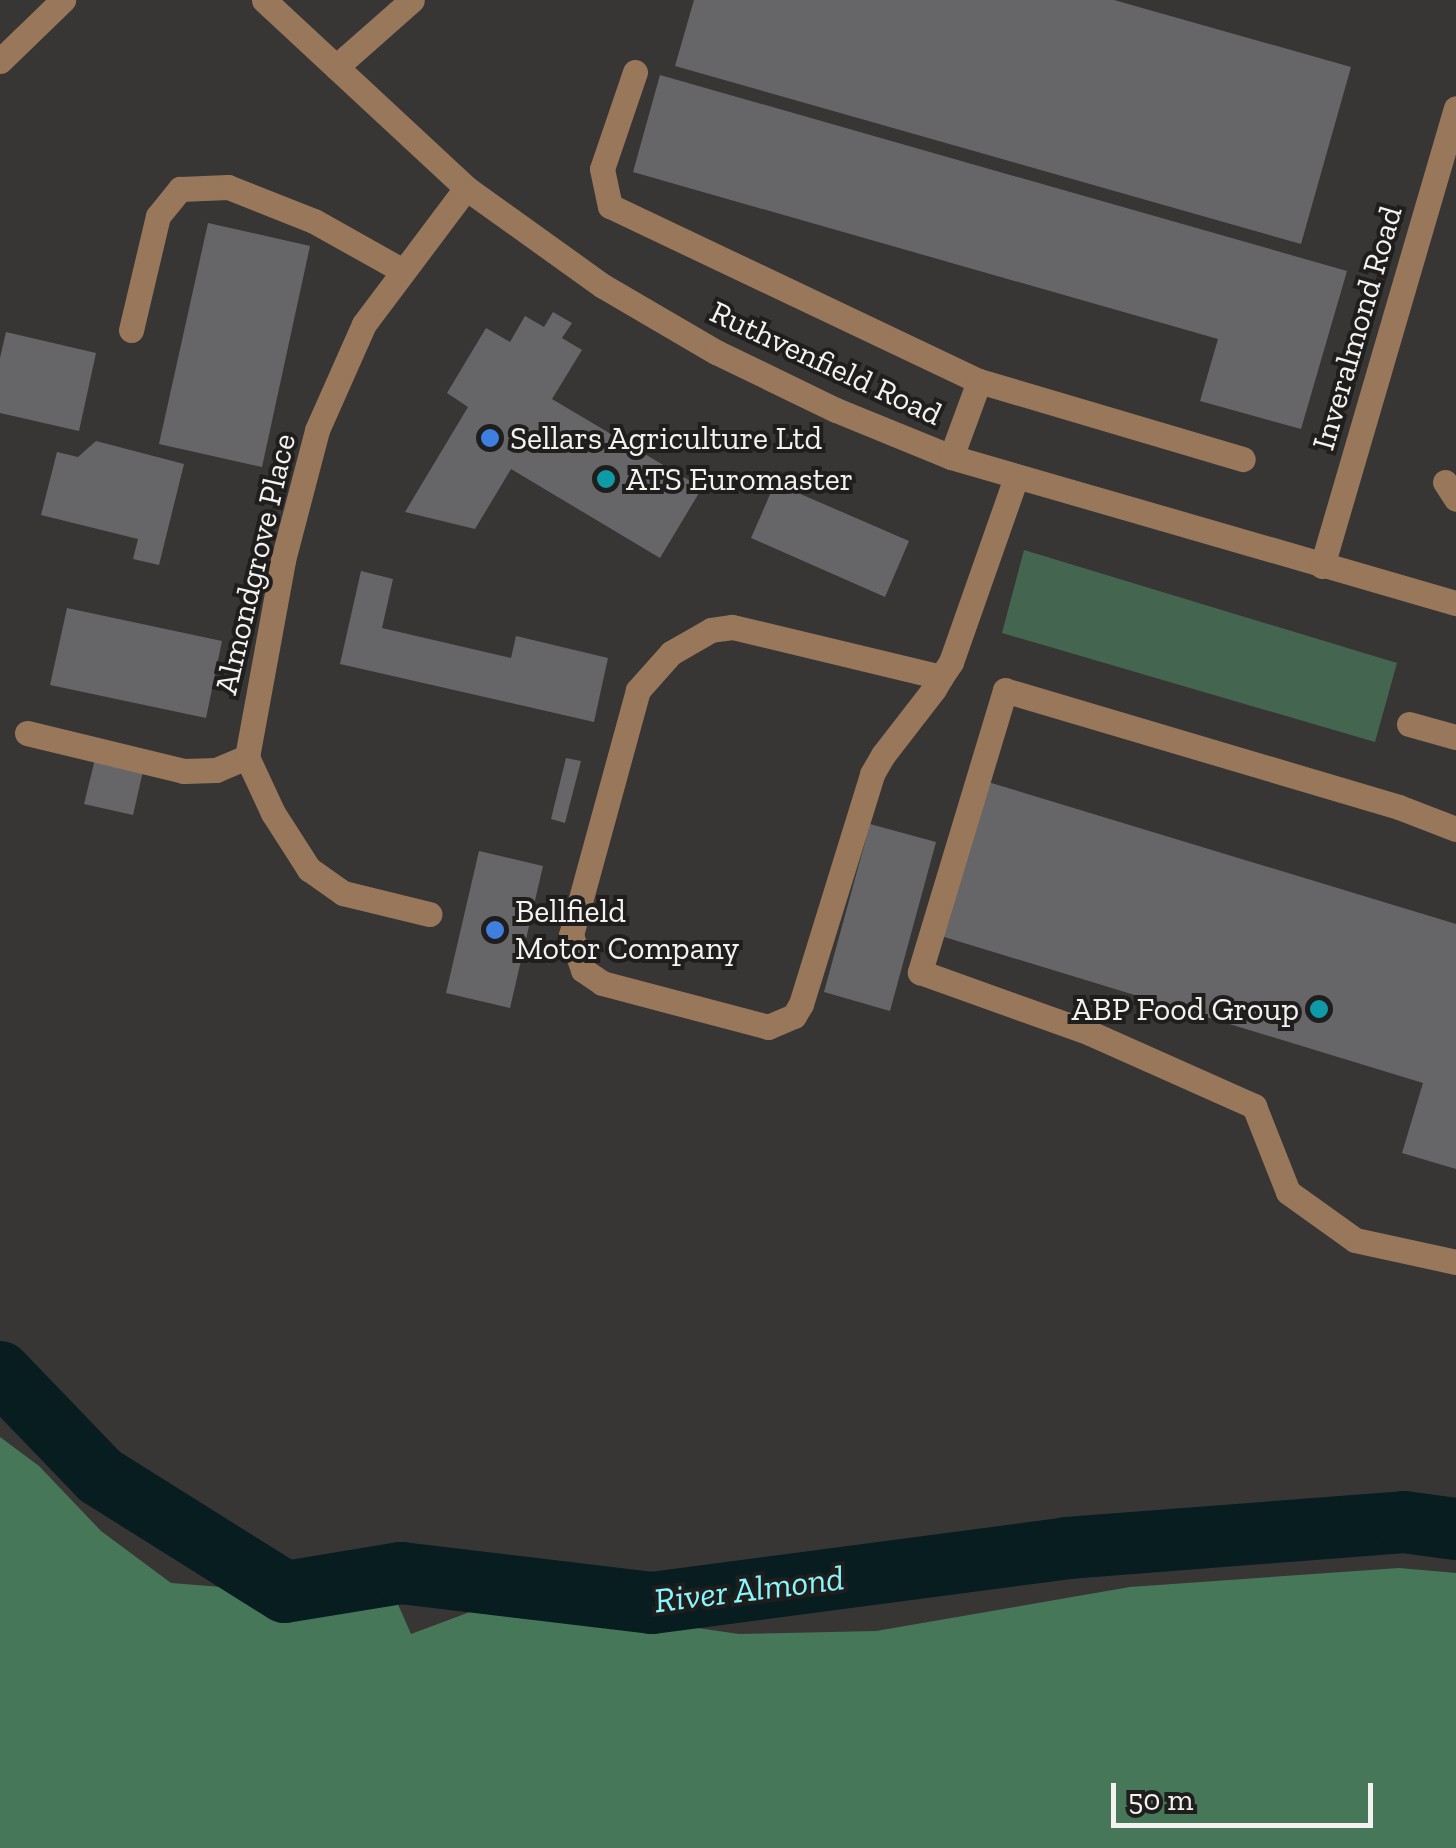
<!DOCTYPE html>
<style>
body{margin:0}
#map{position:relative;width:1456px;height:1848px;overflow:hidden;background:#383634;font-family:"Zilla Slab",serif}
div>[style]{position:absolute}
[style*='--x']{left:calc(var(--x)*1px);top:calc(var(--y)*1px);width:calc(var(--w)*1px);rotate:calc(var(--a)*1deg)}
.green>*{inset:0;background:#446550}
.forest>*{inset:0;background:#477759}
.river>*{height:62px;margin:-31px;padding:0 31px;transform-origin:31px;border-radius:31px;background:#071d1f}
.building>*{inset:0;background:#666669}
.minor>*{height:25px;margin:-12.5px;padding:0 12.5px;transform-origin:12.5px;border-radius:12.5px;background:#99775b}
.dots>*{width:28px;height:28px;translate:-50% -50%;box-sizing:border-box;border:5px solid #1f1e1d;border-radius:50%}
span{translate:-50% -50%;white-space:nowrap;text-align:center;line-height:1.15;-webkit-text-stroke:8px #1f1e1d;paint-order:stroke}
.street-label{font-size:32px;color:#f4f2f1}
.poi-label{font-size:32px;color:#f4f2f1}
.left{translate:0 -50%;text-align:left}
.right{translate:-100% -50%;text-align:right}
.water-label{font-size:35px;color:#8af6fe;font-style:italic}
.scale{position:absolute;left:1111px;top:1783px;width:262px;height:45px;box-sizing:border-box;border:5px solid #f4f2f1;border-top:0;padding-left:12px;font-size:30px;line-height:35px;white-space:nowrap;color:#f4f2f1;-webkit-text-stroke:8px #1f1e1d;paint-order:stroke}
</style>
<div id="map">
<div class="green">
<div style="clip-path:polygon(1024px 550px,1397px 663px,1375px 742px,1002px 633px)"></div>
</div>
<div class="forest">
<div style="clip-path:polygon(0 1437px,39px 1466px,101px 1531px,171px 1583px,285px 1592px,393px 1593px,411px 1634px,502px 1600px,739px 1634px,876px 1631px,1130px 1587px,1399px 1568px,1456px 1573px,1456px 1848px,0 1848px)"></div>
</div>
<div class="river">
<div style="--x:0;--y:1372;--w:144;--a:46.1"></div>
<div style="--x:100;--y:1476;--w:218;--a:32.1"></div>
<div style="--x:285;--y:1592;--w:118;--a:-9.3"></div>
<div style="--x:401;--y:1573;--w:253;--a:6.8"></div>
<div style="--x:652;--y:1603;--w:419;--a:-7.5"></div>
<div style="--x:1067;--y:1548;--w:338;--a:-4.4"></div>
<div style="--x:1404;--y:1522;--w:52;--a:7.7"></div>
</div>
<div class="building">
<div style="clip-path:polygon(694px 0,1114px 0,1351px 67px,1301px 244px,675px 66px)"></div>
<div style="clip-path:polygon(660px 75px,1347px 271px,1301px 429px,1200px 401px,1218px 339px,633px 172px)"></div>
<div style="clip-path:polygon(208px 223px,310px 246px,262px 467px,159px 444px)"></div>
<div style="clip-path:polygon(553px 312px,572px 323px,562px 338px,582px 350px,552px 399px,702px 488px,660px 558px,511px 469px,475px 529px,405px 512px,468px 407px,447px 393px,486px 328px,510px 342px,525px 316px,544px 327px)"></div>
<div style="clip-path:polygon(6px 332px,96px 353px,79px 431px,0 413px,0 358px)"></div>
<div style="clip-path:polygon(96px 441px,184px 464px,159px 565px,133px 559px,138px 539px,41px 515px,57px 452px,78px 457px)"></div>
<div style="clip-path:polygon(775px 483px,909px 541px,885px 597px,751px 538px)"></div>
<div style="clip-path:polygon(361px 571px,393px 579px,382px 628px,511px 658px,516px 636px,608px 658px,594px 722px,340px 664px)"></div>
<div style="clip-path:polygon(67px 608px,222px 641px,206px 718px,50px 685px)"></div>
<div style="clip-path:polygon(566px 758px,581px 761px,565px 823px,551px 819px)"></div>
<div style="clip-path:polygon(95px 759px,143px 771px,133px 815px,84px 804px)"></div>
<div style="clip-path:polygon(988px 782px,1456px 924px,1456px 1169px,1402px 1153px,1423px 1083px,941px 936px)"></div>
<div style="clip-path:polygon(870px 824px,936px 842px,890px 1011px,824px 992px)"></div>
<div style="clip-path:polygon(479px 851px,543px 866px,510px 1008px,446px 993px)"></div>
</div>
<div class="minor">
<div style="--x:264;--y:0;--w:276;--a:42.9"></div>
<div style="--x:466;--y:188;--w:168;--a:35.6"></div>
<div style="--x:603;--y:286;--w:131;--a:30.3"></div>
<div style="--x:716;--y:352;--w:133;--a:25.8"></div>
<div style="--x:836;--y:410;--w:124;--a:22.2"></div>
<div style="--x:951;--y:457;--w:526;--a:16.13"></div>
<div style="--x:0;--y:61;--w:88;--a:-44.1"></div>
<div style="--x:336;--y:67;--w:101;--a:-41.4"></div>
<div style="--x:635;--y:72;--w:102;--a:108.8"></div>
<div style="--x:602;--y:169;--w:38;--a:78"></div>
<div style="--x:610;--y:206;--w:408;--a:25.4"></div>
<div style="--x:979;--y:381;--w:81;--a:110.2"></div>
<div style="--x:131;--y:330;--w:117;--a:-76.7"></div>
<div style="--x:158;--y:216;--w:35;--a:-51"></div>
<div style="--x:180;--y:189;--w:48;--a:-2.4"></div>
<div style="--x:228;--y:187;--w:92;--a:21.6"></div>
<div style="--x:314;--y:221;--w:102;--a:29.3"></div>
<div style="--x:979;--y:381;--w:275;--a:16.5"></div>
<div style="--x:1445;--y:482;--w:20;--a:57"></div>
<div style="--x:1322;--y:566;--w:477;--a:-73.7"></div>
<div style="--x:941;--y:677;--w:215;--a:-166.5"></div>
<div style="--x:732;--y:627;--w:21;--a:172"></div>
<div style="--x:711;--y:630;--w:46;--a:150.1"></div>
<div style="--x:671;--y:653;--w:50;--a:131.7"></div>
<div style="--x:638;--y:690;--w:254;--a:105.3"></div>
<div style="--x:571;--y:935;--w:37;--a:71"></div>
<div style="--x:583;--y:970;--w:23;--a:34"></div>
<div style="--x:602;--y:983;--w:172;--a:14.8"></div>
<div style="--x:768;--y:1027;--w:28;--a:-23"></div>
<div style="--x:794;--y:1016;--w:14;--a:-60"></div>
<div style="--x:801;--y:1004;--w:241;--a:-72.8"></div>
<div style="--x:872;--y:774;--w:22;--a:-60"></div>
<div style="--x:883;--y:755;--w:83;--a:-52.3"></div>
<div style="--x:934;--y:689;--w:14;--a:-60"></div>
<div style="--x:941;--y:677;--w:18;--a:-56"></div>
<div style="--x:951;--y:662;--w:196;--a:-70.6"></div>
<div style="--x:1409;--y:724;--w:49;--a:15.5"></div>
<div style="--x:27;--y:733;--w:162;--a:13.6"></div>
<div style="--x:184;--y:771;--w:32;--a:-2"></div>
<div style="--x:216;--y:770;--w:34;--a:-23"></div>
<div style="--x:247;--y:757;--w:200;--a:-79.6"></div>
<div style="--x:283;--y:560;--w:134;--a:-75.3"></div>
<div style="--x:317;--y:430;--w:116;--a:-66.1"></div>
<div style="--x:364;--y:324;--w:170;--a:-53.1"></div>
<div style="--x:247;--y:757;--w:62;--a:65.1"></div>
<div style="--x:273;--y:813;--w:67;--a:57.3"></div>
<div style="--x:309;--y:869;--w:42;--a:35.2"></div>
<div style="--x:343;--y:893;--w:89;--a:13.7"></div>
<div style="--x:1456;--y:829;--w:61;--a:-158.9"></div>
<div style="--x:1399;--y:807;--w:411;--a:-163.5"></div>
<div style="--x:1005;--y:690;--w:295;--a:106.8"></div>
<div style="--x:920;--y:972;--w:181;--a:19.7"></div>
<div style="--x:1090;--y:1033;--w:180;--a:24"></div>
<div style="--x:1254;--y:1106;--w:92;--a:68.4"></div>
<div style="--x:1288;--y:1192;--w:82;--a:35.6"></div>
<div style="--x:1355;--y:1240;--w:103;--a:12.3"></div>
</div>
<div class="dots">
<div style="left:490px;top:438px;background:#3f7fe0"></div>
<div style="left:606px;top:479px;background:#0f9aa8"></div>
<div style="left:495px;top:930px;background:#3f7fe0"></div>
<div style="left:1319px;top:1009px;background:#0f9aa8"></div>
</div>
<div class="street-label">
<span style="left:1357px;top:328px;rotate:-74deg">Inveralmond Road</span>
<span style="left:826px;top:363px;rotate:25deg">Ruthvenfield Road</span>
<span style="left:255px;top:564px;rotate:-77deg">Almondgrove Place</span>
</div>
<div class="poi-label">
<span class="left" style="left:510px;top:438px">Sellars Agriculture Ltd</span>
<span class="left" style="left:626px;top:479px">ATS Euromaster</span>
<span class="left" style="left:515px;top:930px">Bellfield<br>Motor Company</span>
<span class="right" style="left:1299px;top:1009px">ABP Food Group</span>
</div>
<div class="water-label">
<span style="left:749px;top:1589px;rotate:-7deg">River Almond</span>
</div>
<div class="scale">50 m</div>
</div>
